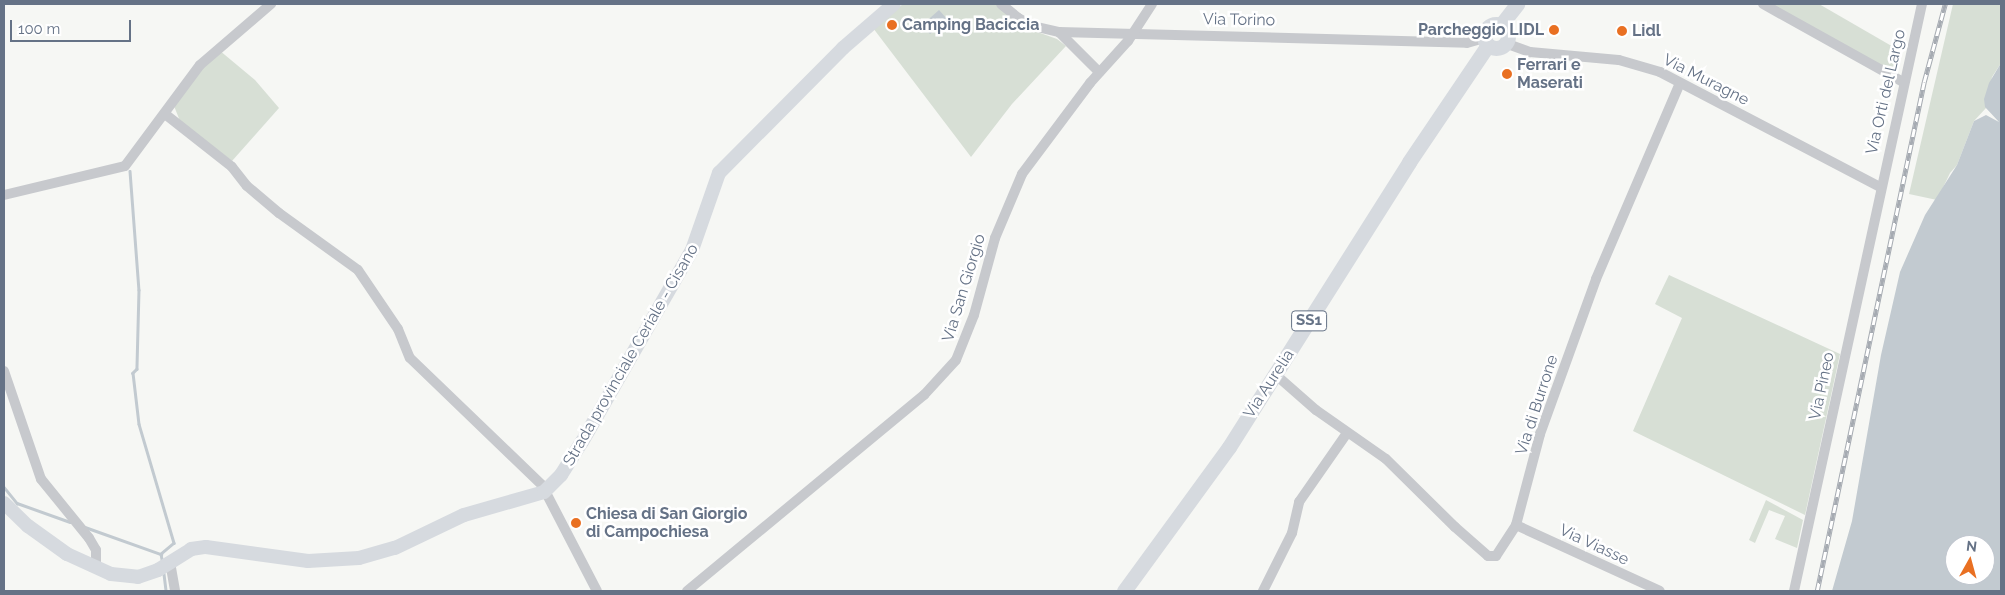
<!DOCTYPE html>
<style>
body{margin:0}
#map{position:relative;width:2005px;height:595px;overflow:hidden;background:#f6f7f4;font-family:Raleway,sans-serif}
div>[style]{position:absolute}
[style*='--x']{left:calc(var(--x)*1px);top:calc(var(--y)*1px);width:calc(var(--w)*1px);rotate:calc(var(--a)*1deg)}
.green>*{inset:0;background:#d7dfd5}
.water>*{inset:0;background:#c2cad0}
.stream>*{height:2.5px;margin:-1.25px;padding:0 1.25px;transform-origin:1.25px;border-radius:1.25px;background:#c2cad0}
.minor>*{height:10px;margin:-5px;padding:0 5px;transform-origin:5px;border-radius:5px;background:#c7c9cd}
.secondary>*{height:14px;margin:-7px;padding:0 7px;transform-origin:7px;border-radius:7px;background:#d6dadf}
.primary>*{height:15px;margin:-7.5px;padding:0 7.5px;transform-origin:7.5px;border-radius:7.5px;background:#d6dadf}
.primary>.ring{margin:-7.5px;padding:0;box-sizing:content-box;background:none;border:15px solid #d6dadf;border-radius:50%}
.rail>*{height:4.5px;margin-top:-2.25px;transform-origin:0;background:repeating-linear-gradient(90deg,#fff 0 8px,#a6abb2 0 16px);box-sizing:border-box;border-block:1px solid #a6abb2}
.dots>*{width:14px;height:14px;translate:-50% -50%;box-sizing:border-box;border:2px solid #fff;border-radius:50%}
span{translate:-50% -50%;white-space:nowrap;text-align:center;line-height:1.15;-webkit-text-stroke:5px #fff;paint-order:stroke}
.shield-label span{padding:1px 4px;background:#fff;border:1px solid;border-radius:4px;-webkit-text-stroke-width:0}
.shield-label{font-size:15px;color:#657286;font-weight:700}
.street-label{font-size:16px;color:#657286}
.poi-label{font-size:16px;color:#657286;font-weight:700}
.left{translate:0 -50%;text-align:left}
.right{translate:-100% -50%;text-align:right}
.frame{position:absolute;inset:0;border:5px solid #657286;pointer-events:none}
.north{position:absolute;left:1945px;top:535px;width:50px;height:50px;box-sizing:border-box;background:#fff;border:1px solid #c1c7cf;border-radius:50%;rotate:7deg;font-size:14px;font-weight:700;line-height:20px;text-align:center;color:#657286}
.north::after{content:'';display:block;margin:auto;width:18px;height:22px;background:#e97022;clip-path:polygon(50% 0,100% 100%,50% 72%,0 100%)}
.scale{position:absolute;left:10px;top:20px;width:121px;height:22px;box-sizing:border-box;border:2px solid #657286;border-top:0;padding-left:6px;font-size:15px;line-height:18px;white-space:nowrap;color:#657286;-webkit-text-stroke:4px #fff;paint-order:stroke}
</style>
<div id="map">
<div class="green">
<div style="clip-path:polygon(903px 4px,996px 4px,1029px 29px,1057px 39px,1066px 46px,1012px 104px,971px 157px,873px 28px)"></div>
<div style="clip-path:polygon(1771px 4px,1819px 4px,1902px 52px,1896px 76px)"></div>
<div style="clip-path:polygon(1953px 4px,2001px 4px,2001px 63px,1992px 77px,1986px 108px,1974px 121px,1957px 165px,1950px 173px,1937px 200px,1909px 194px)"></div>
<div style="clip-path:polygon(219px 50px,255px 80px,279px 108px,232px 161px,180px 121px,174px 106px,201px 67px)"></div>
<div style="clip-path:polygon(1669px 275px,1840px 354px,1805px 515px,1633px 431px,1682px 318px,1655px 304px)"></div>
<div style="clip-path:polygon(1766px 500px,1803px 520px,1797px 548px,1775px 539px,1785px 516px,1769px 510px,1755px 543px,1749px 540px)"></div>
</div>
<div class="water">
<div style="clip-path:polygon(939px 10px,947px 19px,930px 34px,922px 25px)"></div>
<div style="clip-path:polygon(evenodd,2001px 63px,2001px 591px,1832px 591px,1852px 521px,1881px 355px,1900px 272px,1925px 215px,1957px 165px,1974px 121px,1986px 115px,1999px 122px,1985px 107px,1984px 99px,1989px 83px,2001px 63px,1955px 545px,1985px 545px,1985px 575px,1955px 575px,1955px 545px)"></div>
</div>
<div class="stream">
<div style="--x:130;--y:171;--w:119;--a:85.7"></div>
<div style="--x:139;--y:290;--w:79;--a:91.5"></div>
<div style="--x:137;--y:369;--w:6;--a:135"></div>
<div style="--x:133;--y:373;--w:51;--a:83.3"></div>
<div style="--x:139;--y:424;--w:124;--a:73.6"></div>
<div style="--x:174;--y:543;--w:17;--a:140"></div>
<div style="--x:4;--y:487;--w:21;--a:51"></div>
<div style="--x:17;--y:503;--w:56;--a:19.7"></div>
<div style="--x:85;--y:527;--w:81;--a:19.6"></div>
<div style="--x:161;--y:554;--w:5;--a:79"></div>
<div style="--x:164;--y:574;--w:17;--a:83"></div>
</div>
<div class="minor">
<div style="--x:1001;--y:4;--w:22;--a:39"></div>
<div style="--x:1018;--y:18;--w:17;--a:28"></div>
<div style="--x:1033;--y:26;--w:27;--a:13"></div>
<div style="--x:1059;--y:32;--w:408;--a:1.5"></div>
<div style="--x:1467;--y:43;--w:18;--a:-16"></div>
<div style="--x:1763;--y:4;--w:160;--a:29.1"></div>
<div style="--x:1059;--y:32;--w:57;--a:45"></div>
<div style="--x:1505;--y:43;--w:27;--a:20"></div>
<div style="--x:1530;--y:52;--w:89;--a:5.1"></div>
<div style="--x:1619;--y:60;--w:43;--a:16.3"></div>
<div style="--x:1660;--y:72;--w:248;--a:27.6"></div>
<div style="--x:165;--y:114;--w:85;--a:38.3"></div>
<div style="--x:232;--y:167;--w:24;--a:52"></div>
<div style="--x:247;--y:186;--w:42;--a:40.2"></div>
<div style="--x:279;--y:213;--w:97;--a:35.8"></div>
<div style="--x:358;--y:270;--w:71;--a:55.9"></div>
<div style="--x:398;--y:329;--w:31;--a:68"></div>
<div style="--x:410;--y:358;--w:183;--a:43.9"></div>
<div style="--x:542;--y:485;--w:119;--a:62.6"></div>
<div style="--x:4;--y:195;--w:124;--a:-13.5"></div>
<div style="--x:125;--y:166;--w:126;--a:-53.4"></div>
<div style="--x:200;--y:65;--w:94;--a:-40.7"></div>
<div style="--x:4;--y:371;--w:114;--a:71.1"></div>
<div style="--x:41;--y:479;--w:76;--a:50.9"></div>
<div style="--x:89;--y:538;--w:14;--a:60"></div>
<div style="--x:96;--y:550;--w:18;--a:90"></div>
<div style="--x:1276;--y:375;--w:53;--a:41.2"></div>
<div style="--x:1316;--y:410;--w:85;--a:35"></div>
<div style="--x:1386;--y:459;--w:97;--a:44.6"></div>
<div style="--x:1455;--y:527;--w:44;--a:41.3"></div>
<div style="--x:1488;--y:556;--w:8;--a:0"></div>
<div style="--x:1496;--y:556;--w:37;--a:-57"></div>
<div style="--x:1516;--y:525;--w:94;--a:-75.2"></div>
<div style="--x:1540;--y:434;--w:165;--a:-70.1"></div>
<div style="--x:1596;--y:279;--w:213;--a:-66.8"></div>
<div style="--x:1516;--y:525;--w:158;--a:24.6"></div>
<div style="--x:170;--y:562;--w:29;--a:80"></div>
<div style="--x:687;--y:591;--w:308;--a:-39.6"></div>
<div style="--x:924;--y:395;--w:47;--a:-47.6"></div>
<div style="--x:956;--y:360;--w:48;--a:-68.2"></div>
<div style="--x:974;--y:315;--w:80;--a:-74.7"></div>
<div style="--x:995;--y:238;--w:69;--a:-67.1"></div>
<div style="--x:1022;--y:174;--w:114;--a:-53.2"></div>
<div style="--x:1090;--y:83;--w:57;--a:-47.9"></div>
<div style="--x:1128;--y:41;--w:44;--a:-57"></div>
<div style="--x:1263;--y:591;--w:65;--a:-63.4"></div>
<div style="--x:1292;--y:533;--w:32;--a:-77"></div>
<div style="--x:1299;--y:502;--w:84;--a:-55.2"></div>
<div style="--x:1794;--y:591;--w:601;--a:-77.7"></div>
</div>
<div class="secondary">
<div style="--x:4;--y:503;--w:33;--a:44"></div>
<div style="--x:28;--y:526;--w:48;--a:35.7"></div>
<div style="--x:67;--y:554;--w:48;--a:24.4"></div>
<div style="--x:111;--y:574;--w:27;--a:6"></div>
<div style="--x:138;--y:577;--w:21;--a:-19"></div>
<div style="--x:158;--y:570;--w:39;--a:-32"></div>
<div style="--x:191;--y:549;--w:15;--a:-8"></div>
<div style="--x:206;--y:547;--w:103;--a:7.8"></div>
<div style="--x:308;--y:561;--w:51;--a:-3.4"></div>
<div style="--x:359;--y:558;--w:37;--a:-16"></div>
<div style="--x:395;--y:548;--w:76;--a:-25.6"></div>
<div style="--x:464;--y:515;--w:83;--a:-16"></div>
<div style="--x:544;--y:492;--w:24;--a:-45"></div>
<div style="--x:561;--y:475;--w:39;--a:-58"></div>
<div style="--x:582;--y:442;--w:221;--a:-60.2"></div>
<div style="--x:692;--y:250;--w:82;--a:-70.7"></div>
<div style="--x:719;--y:173;--w:176;--a:-45.2"></div>
<div style="--x:843;--y:48;--w:67;--a:-40.8"></div>
</div>
<div class="primary">
<div class="ring" style="left:1484px;top:24px;width:9px;height:9px"></div>
<div style="--x:1500;--y:26;--w:28;--a:-52"></div>
<div style="--x:1124;--y:591;--w:178;--a:-53.9"></div>
<div style="--x:1229;--y:447;--w:337;--a:-57.7"></div>
<div style="--x:1409;--y:162;--w:141;--a:-56"></div>
</div>
<div class="rail">
<div style="--x:1817;--y:591;--w:520;--a:-78.13"></div>
<div style="--x:1924;--y:82;--w:81;--a:-74.9"></div>
</div>
<div class="dots">
<div style="left:892px;top:25px;background:#e97022"></div>
<div style="left:1554px;top:30px;background:#e97022"></div>
<div style="left:1622px;top:31px;background:#e97022"></div>
<div style="left:1507px;top:74px;background:#e97022"></div>
<div style="left:576px;top:523px;background:#e97022"></div>
</div>
<div class="shield-label">
<span style="left:1309px;top:321px">SS1</span>
</div>
<div class="street-label">
<span style="left:1239px;top:20px;rotate:1deg">Via Torino</span>
<span style="left:1706px;top:80px;rotate:27deg">Via Muragne</span>
<span style="left:1886px;top:92px;rotate:-77deg">Via Orti del Largo</span>
<span style="left:964px;top:288px;rotate:-73deg">Via San Giorgio</span>
<span style="left:631px;top:355px;rotate:-60deg">Strada provinciale Ceriale - Cisano</span>
<span style="left:1269px;top:384px;rotate:-57deg">Via Aurelia</span>
<span style="left:1822px;top:386px;rotate:-78deg">Via Pineo</span>
<span style="left:1537px;top:405px;rotate:-72deg">Via di Burrone</span>
<span style="left:1594px;top:545px;rotate:25deg">Via Viasse</span>
</div>
<div class="poi-label">
<span class="left" style="left:902px;top:25px">Camping Baciccia</span>
<span class="right" style="left:1544px;top:30px">Parcheggio LIDL</span>
<span class="left" style="left:1632px;top:31px">Lidl</span>
<span class="left" style="left:1517px;top:74px">Ferrari e<br>Maserati</span>
<span class="left" style="left:586px;top:523px">Chiesa di San Giorgio<br>di Campochiesa</span>
</div>
<div class="frame"></div>
<div class="north">N</div>
<div class="scale">100 m</div>
</div>
